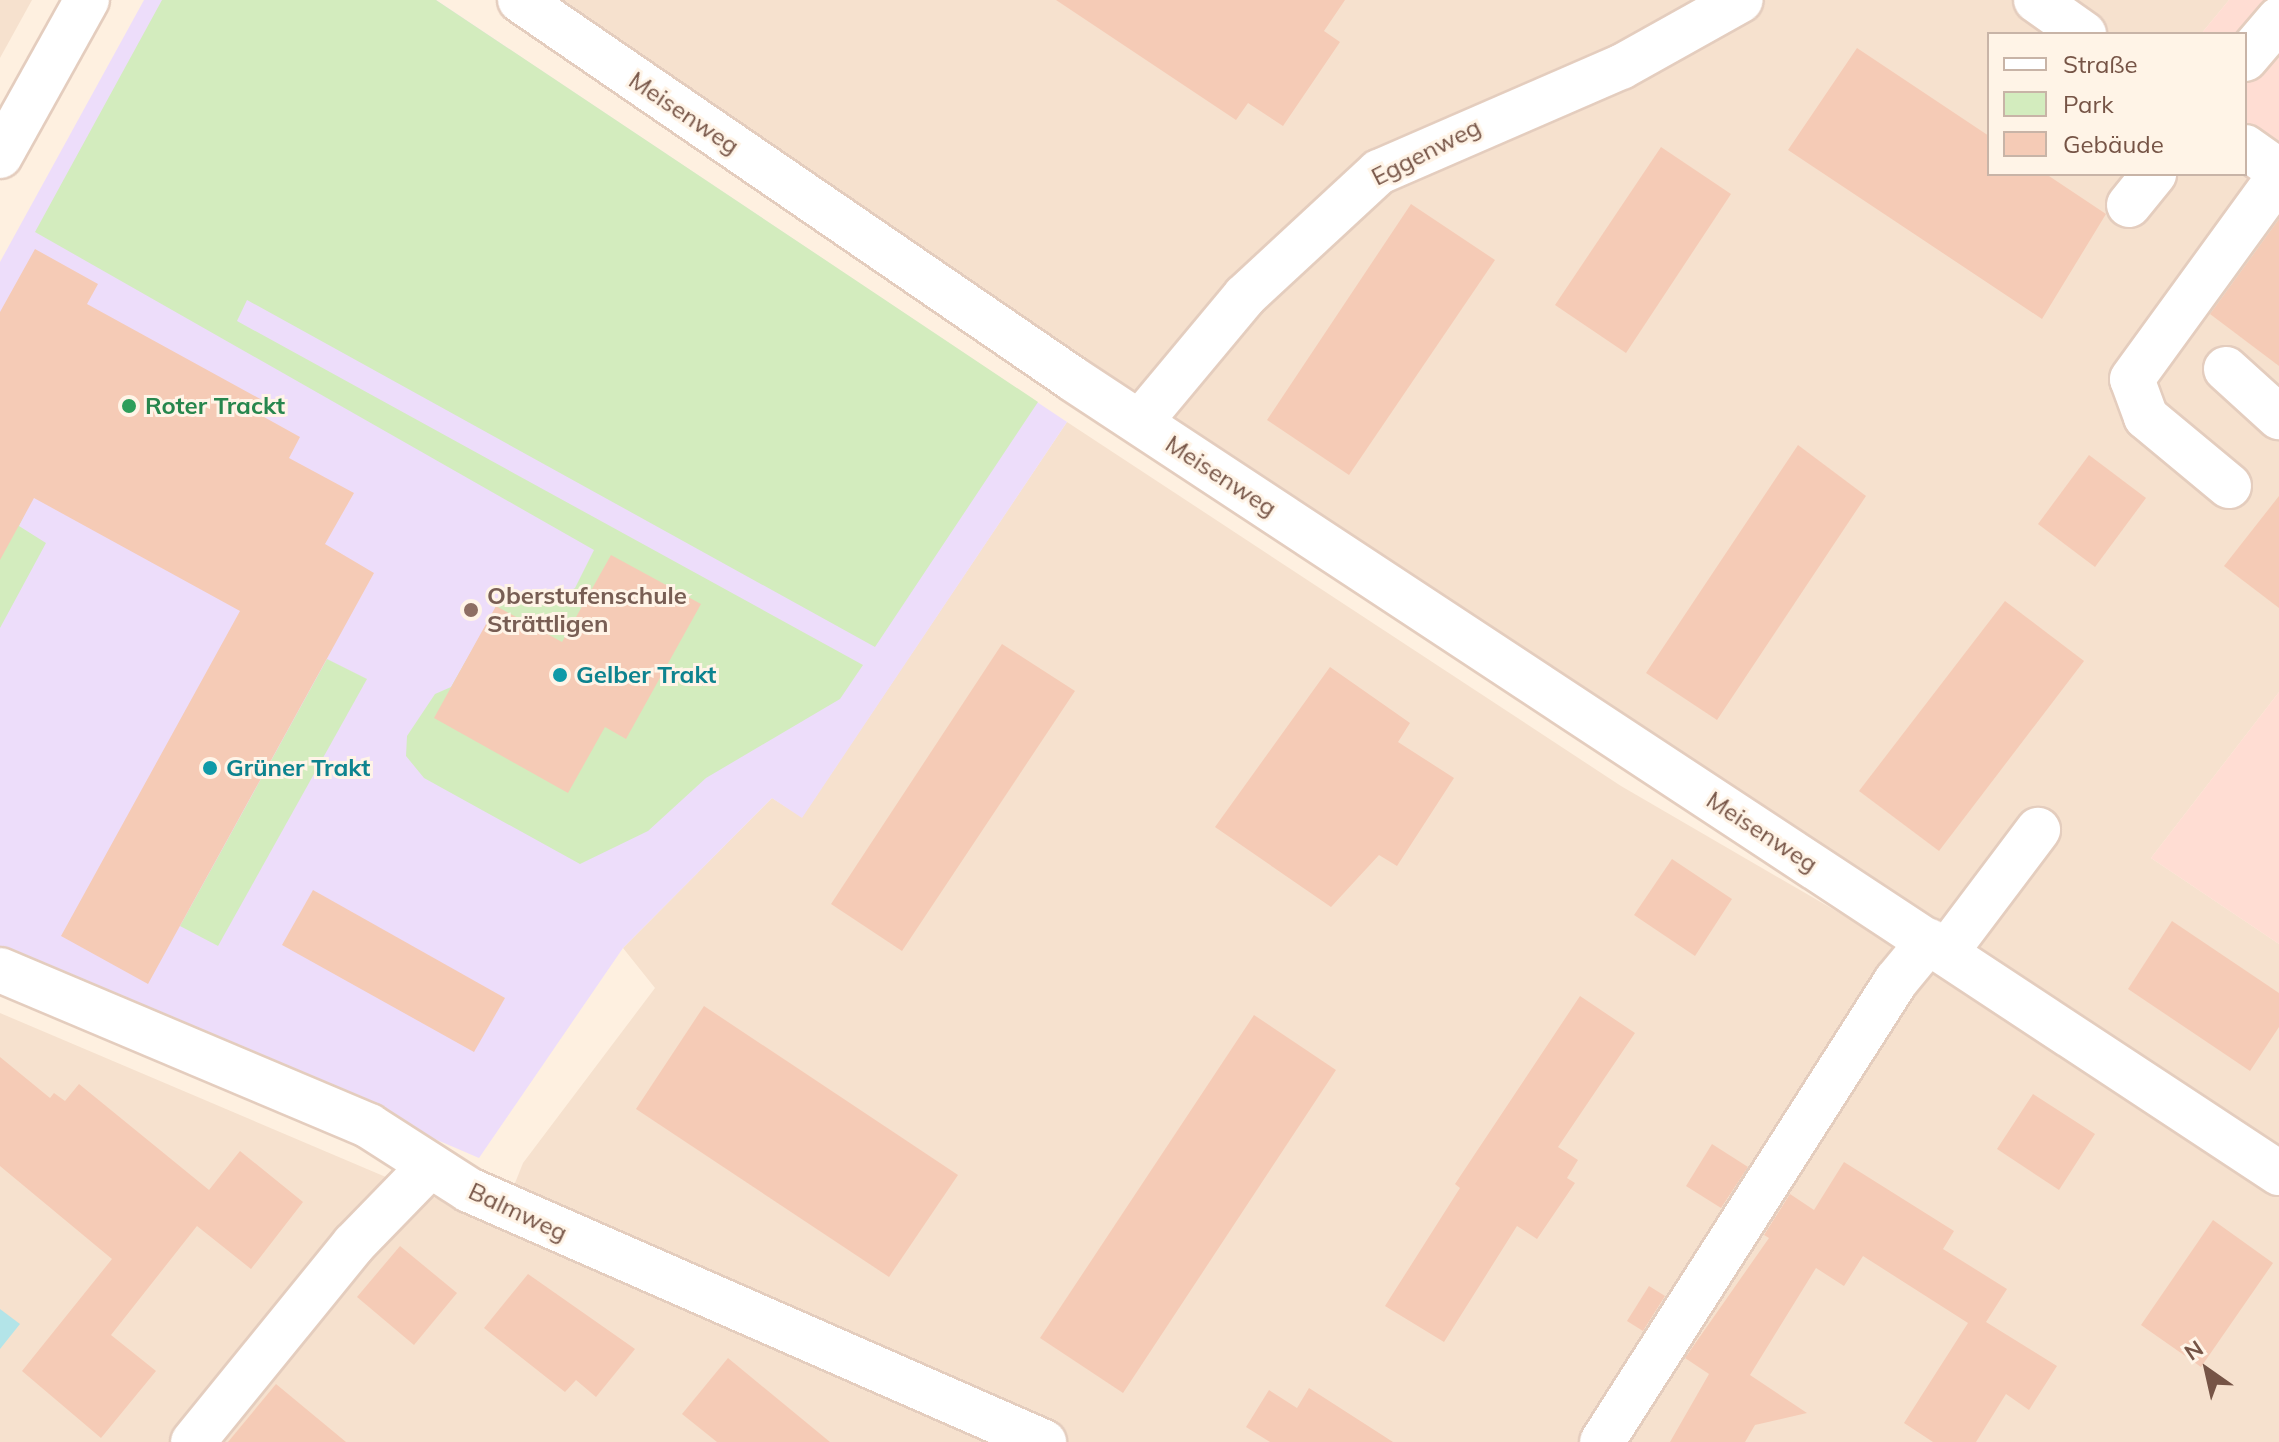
<!DOCTYPE html>
<meta charset="utf-8">
<style>
body{margin:0}
#map{position:relative;width:2279px;height:1442px;overflow:hidden;background:#fef0e0;font-family:Mulish,sans-serif}
div>[style]{position:absolute}
[style*='--x']{left:calc(var(--x)*1px);top:calc(var(--y)*1px);width:calc(var(--w)*1px);rotate:calc(var(--a)*1deg)}
.residential>*{inset:0;background:#f6e1ce}
.commercial>*{inset:0;background:#ffddd3}
.education>*{inset:0;background:#edddfa}
.green>*{inset:0;background:#d3ecbe}
.water>*{inset:0;background:#b3e4e8}
.building>*{inset:0;background:#f5cbb6}
.roads{filter:drop-shadow(2px 0 #e4cdbe) drop-shadow(-2px 0 #e4cdbe) drop-shadow(0 2px #e4cdbe) drop-shadow(0 -2px #e4cdbe)}
.minor>*{height:44px;margin:-22px;padding:0 22px;transform-origin:22px;border-radius:22px;background:#fff}
.dots>*{width:22px;height:22px;translate:-50% -50%;box-sizing:border-box;border:4px solid #fff4e7;border-radius:50%}
span{translate:-50% -50%;white-space:nowrap;text-align:center;line-height:1.15;-webkit-text-stroke:6px #fff4e7;paint-order:stroke}
.street-label{font-size:24px;color:#765446}
.leisure-label{font-size:24px;color:#27864d;font-weight:700}
.left{translate:0 -50%;text-align:left}
.education-label{font-size:24px;color:#785e54;font-weight:700}
.culture-label{font-size:24px;color:#0d838f;font-weight:700}
.legend{position:absolute;left:1987px;top:32px;width:260px;height:144px;box-sizing:border-box;background:#fff4e7;border:2px solid #c8b4a7;margin:0;padding:10px 14px;list-style:none;font-size:24px;color:#765446}
.legend li{display:flex;align-items:center;gap:16px;height:40px}
.legend b{width:40px;border:2px solid #c8b4a7}
.north{position:absolute;left:2167px;top:1330px;width:80px;height:80px;-webkit-text-stroke:6px #fff4e7;paint-order:stroke;rotate:326deg;font-size:22px;font-weight:700;line-height:32px;text-align:center;color:#765446}
.north::after{content:'';display:block;margin:auto;width:28px;height:36px;background:#765446;clip-path:polygon(50% 0,100% 100%,50% 72%,0 100%)}
</style>
<div id="map">
<div class="residential">
<div style="clip-path:polygon(0 0,32px 0,0 58px)"></div>
<div style="clip-path:polygon(520px 0,2229px 0,2201px 34px,1989px 34px,1989px 174px,2245px 174px,2245px 147px,2279px 171px,2279px 692px,2151px 858px,2279px 944px,2279px 1173px)"></div>
<div style="clip-path:polygon(1067px 422px,1621px 786px,1905px 951px,2279px 1196px,2279px 1442px,0 1442px,0 1013px,520px 1234px,515px 1183px,523px 1163px,655px 988px,623px 948px,772px 798px,802px 817px)"></div>
</div>
<div class="commercial">
<div style="clip-path:polygon(2229px 0,2279px 0,2279px 171px,2245px 147px,2245px 34px,2201px 34px)"></div>
<div style="clip-path:polygon(2279px 692px,2279px 944px,2151px 858px)"></div>
</div>
<div class="education">
<div style="clip-path:polygon(144px 0,436px 0,1067px 422px,802px 818px,772px 798px,623px 948px,479px 1158px,0 952px,0 262px)"></div>
</div>
<div class="green">
<div style="clip-path:polygon(162px 0,436px 0,1038px 402px,875px 647px,247px 300px,237px 321px,863px 665px,840px 699px,706px 778px,648px 831px,580px 864px,424px 778px,406px 756px,407px 736px,435px 694px,451px 687px,508px 587px,529px 603px,547px 604px,575px 588px,594px 550px,35px 232px)"></div>
<div style="clip-path:polygon(0 479px,29px 505px,19px 526px,46px 543px,0 628px)"></div>
<div style="clip-path:polygon(327px 659px,367px 679px,218px 946px,180px 926px)"></div>
</div>
<div class="water">
<div style="clip-path:polygon(0 1309px,20px 1324px,0 1349px)"></div>
</div>
<div class="building">
<div style="clip-path:polygon(1056px 0,1345px 0,1324px 31px,1340px 42px,1283px 126px,1248px 103px,1236px 120px)"></div>
<div style="clip-path:polygon(1857px 48px,1989px 136px,1989px 174px,2046px 174px,2106px 214px,2042px 319px,1788px 150px)"></div>
<div style="clip-path:polygon(1661px 147px,1731px 194px,1626px 353px,1555px 305px)"></div>
<div style="clip-path:polygon(1411px 204px,1495px 260px,1349px 475px,1267px 420px)"></div>
<div style="clip-path:polygon(2279px 219px,2279px 366px,2210px 314px)"></div>
<div style="clip-path:polygon(35px 249px,98px 284px,87px 304px,262px 400px,255px 412px,300px 437px,289px 458px,354px 493px,325px 544px,374px 573px,148px 984px,61px 936px,240px 611px,34px 498px,0 560px,0 312px)"></div>
<div style="clip-path:polygon(1798px 445px,1866px 496px,1717px 720px,1646px 673px)"></div>
<div style="clip-path:polygon(2089px 455px,2146px 498px,2095px 567px,2038px 524px)"></div>
<div style="clip-path:polygon(2279px 496px,2279px 608px,2224px 566px)"></div>
<div style="clip-path:polygon(611px 555px,701px 604px,626px 739px,605px 727px,568px 793px,434px 718px,496px 606px,562px 642px)"></div>
<div style="clip-path:polygon(2005px 601px,2084px 661px,1939px 851px,1859px 791px)"></div>
<div style="clip-path:polygon(1002px 644px,1075px 691px,902px 951px,831px 904px)"></div>
<div style="clip-path:polygon(1330px 667px,1410px 723px,1398px 742px,1454px 778px,1397px 866px,1379px 855px,1331px 907px,1215px 827px)"></div>
<div style="clip-path:polygon(1672px 859px,1732px 899px,1695px 956px,1634px 915px)"></div>
<div style="clip-path:polygon(313px 890px,505px 998px,474px 1052px,282px 945px)"></div>
<div style="clip-path:polygon(2172px 921px,2279px 993px,2279px 1027px,2250px 1071px,2128px 989px)"></div>
<div style="clip-path:polygon(1580px 996px,1635px 1033px,1558px 1147px,1578px 1160px,1567px 1178px,1575px 1183px,1537px 1239px,1517px 1226px,1444px 1342px,1385px 1306px,1460px 1188px,1455px 1184px)"></div>
<div style="clip-path:polygon(704px 1006px,958px 1175px,889px 1277px,636px 1109px)"></div>
<div style="clip-path:polygon(1254px 1015px,1336px 1070px,1123px 1393px,1040px 1338px)"></div>
<div style="clip-path:polygon(0 1057px,50px 1098px,54px 1093px,65px 1101px,79px 1084px,209px 1190px,240px 1151px,303px 1202px,251px 1269px,197px 1226px,111px 1335px,156px 1371px,101px 1438px,22px 1371px,112px 1259px,0 1166px)"></div>
<div style="clip-path:polygon(2033px 1094px,2095px 1134px,2059px 1190px,1997px 1149px)"></div>
<div style="clip-path:polygon(1712px 1144px,1748px 1167px,1721px 1208px,1686px 1186px)"></div>
<div style="clip-path:polygon(1844px 1162px,1954px 1231px,1943px 1249px,2007px 1289px,1986px 1322px,2057px 1366px,2029px 1410px,2006px 1394px,1976px 1442px,1933px 1442px,1904px 1423px,1968px 1323px,1863px 1256px,1844px 1286px,1816px 1268px,1750px 1375px,1807px 1413px,1755px 1425px,1745px 1442px,1670px 1442px,1709px 1374px,1685px 1358px,1769px 1238px,1764px 1235px,1790px 1194px,1814px 1210px)"></div>
<div style="clip-path:polygon(2213px 1220px,2273px 1263px,2201px 1367px,2141px 1325px)"></div>
<div style="clip-path:polygon(400px 1246px,457px 1293px,414px 1345px,357px 1297px)"></div>
<div style="clip-path:polygon(528px 1274px,635px 1349px,596px 1397px,576px 1380px,565px 1392px,484px 1328px)"></div>
<div style="clip-path:polygon(1649px 1286px,1665px 1296px,1643px 1331px,1627px 1321px)"></div>
<div style="clip-path:polygon(728px 1358px,830px 1442px,717px 1442px,682px 1414px)"></div>
<div style="clip-path:polygon(276px 1384px,346px 1442px,228px 1442px)"></div>
<div style="clip-path:polygon(1309px 1388px,1393px 1442px,1270px 1442px,1246px 1427px,1269px 1390px,1297px 1408px)"></div>
</div>
<div class="roads">
<div class="minor">
<div style="--x:520;--y:0;--w:670;--a:34.42"></div>
<div style="--x:1073;--y:379;--w:1444;--a:33.36"></div>
<div style="--x:2036;--y:0;--w:59;--a:35.3"></div>
<div style="--x:2245;--y:59;--w:52;--a:-49.6"></div>
<div style="--x:2245;--y:147;--w:42;--a:35.2"></div>
<div style="--x:0;--y:156;--w:179;--a:-60.9"></div>
<div style="--x:2129;--y:205;--w:40;--a:-51"></div>
<div style="--x:2226;--y:369;--w:72;--a:42.2"></div>
<div style="--x:1140;--y:422;--w:164;--a:-50.2"></div>
<div style="--x:1245;--y:296;--w:183;--a:-42.8"></div>
<div style="--x:1379;--y:172;--w:264;--a:-23.5"></div>
<div style="--x:1621;--y:67;--w:137;--a:-29.2"></div>
<div style="--x:2229;--y:486;--w:108;--a:-140.3"></div>
<div style="--x:2146;--y:417;--w:40;--a:-110.2"></div>
<div style="--x:2132;--y:379;--w:250;--a:-54"></div>
<div style="--x:1946;--y:952;--w:153;--a:-53"></div>
<div style="--x:0;--y:970;--w:401;--a:22.9"></div>
<div style="--x:369;--y:1126;--w:119;--a:32.6"></div>
<div style="--x:469;--y:1190;--w:628;--a:23.67"></div>
<div style="--x:193;--y:1442;--w:255;--a:-50.9"></div>
<div style="--x:354;--y:1244;--w:107;--a:-45.8"></div>
<div style="--x:1602;--y:1442;--w:547;--a:-57.47"></div>
<div style="--x:1896;--y:981;--w:52;--a:-50.5"></div>
</div>
</div>
<div class="dots">
<div style="left:129px;top:406px;background:#2e9e5b"></div>
<div style="left:471px;top:610px;background:#8d6e63"></div>
<div style="left:560px;top:675px;background:#0f9aa8"></div>
<div style="left:210px;top:768px;background:#0f9aa8"></div>
</div>
<div class="street-label">
<span style="left:684px;top:113px;rotate:34deg">Meisenweg</span>
<span style="left:1426px;top:152px;rotate:-27deg">Eggenweg</span>
<span style="left:1221px;top:476px;rotate:33deg">Meisenweg</span>
<span style="left:1762px;top:832px;rotate:33deg">Meisenweg</span>
<span style="left:518px;top:1212px;rotate:25deg">Balmweg</span>
</div>
<div class="leisure-label">
<span class="left" style="left:145px;top:406px">Roter Trackt</span>
</div>
<div class="education-label">
<span class="left" style="left:487px;top:610px">Oberstufenschule<br>Strättligen</span>
</div>
<div class="culture-label">
<span class="left" style="left:576px;top:675px">Gelber Trakt</span>
<span class="left" style="left:226px;top:768px">Grüner Trakt</span>
</div>
<ul class="legend">
<li><b style="height:10px;background:#fff"></b>Straße</li>
<li><b style="height:22px;background:#d3ecbe"></b>Park</li>
<li><b style="height:22px;background:#f5cbb6"></b>Gebäude</li>
</ul>
<div class="north">N</div>
</div>
